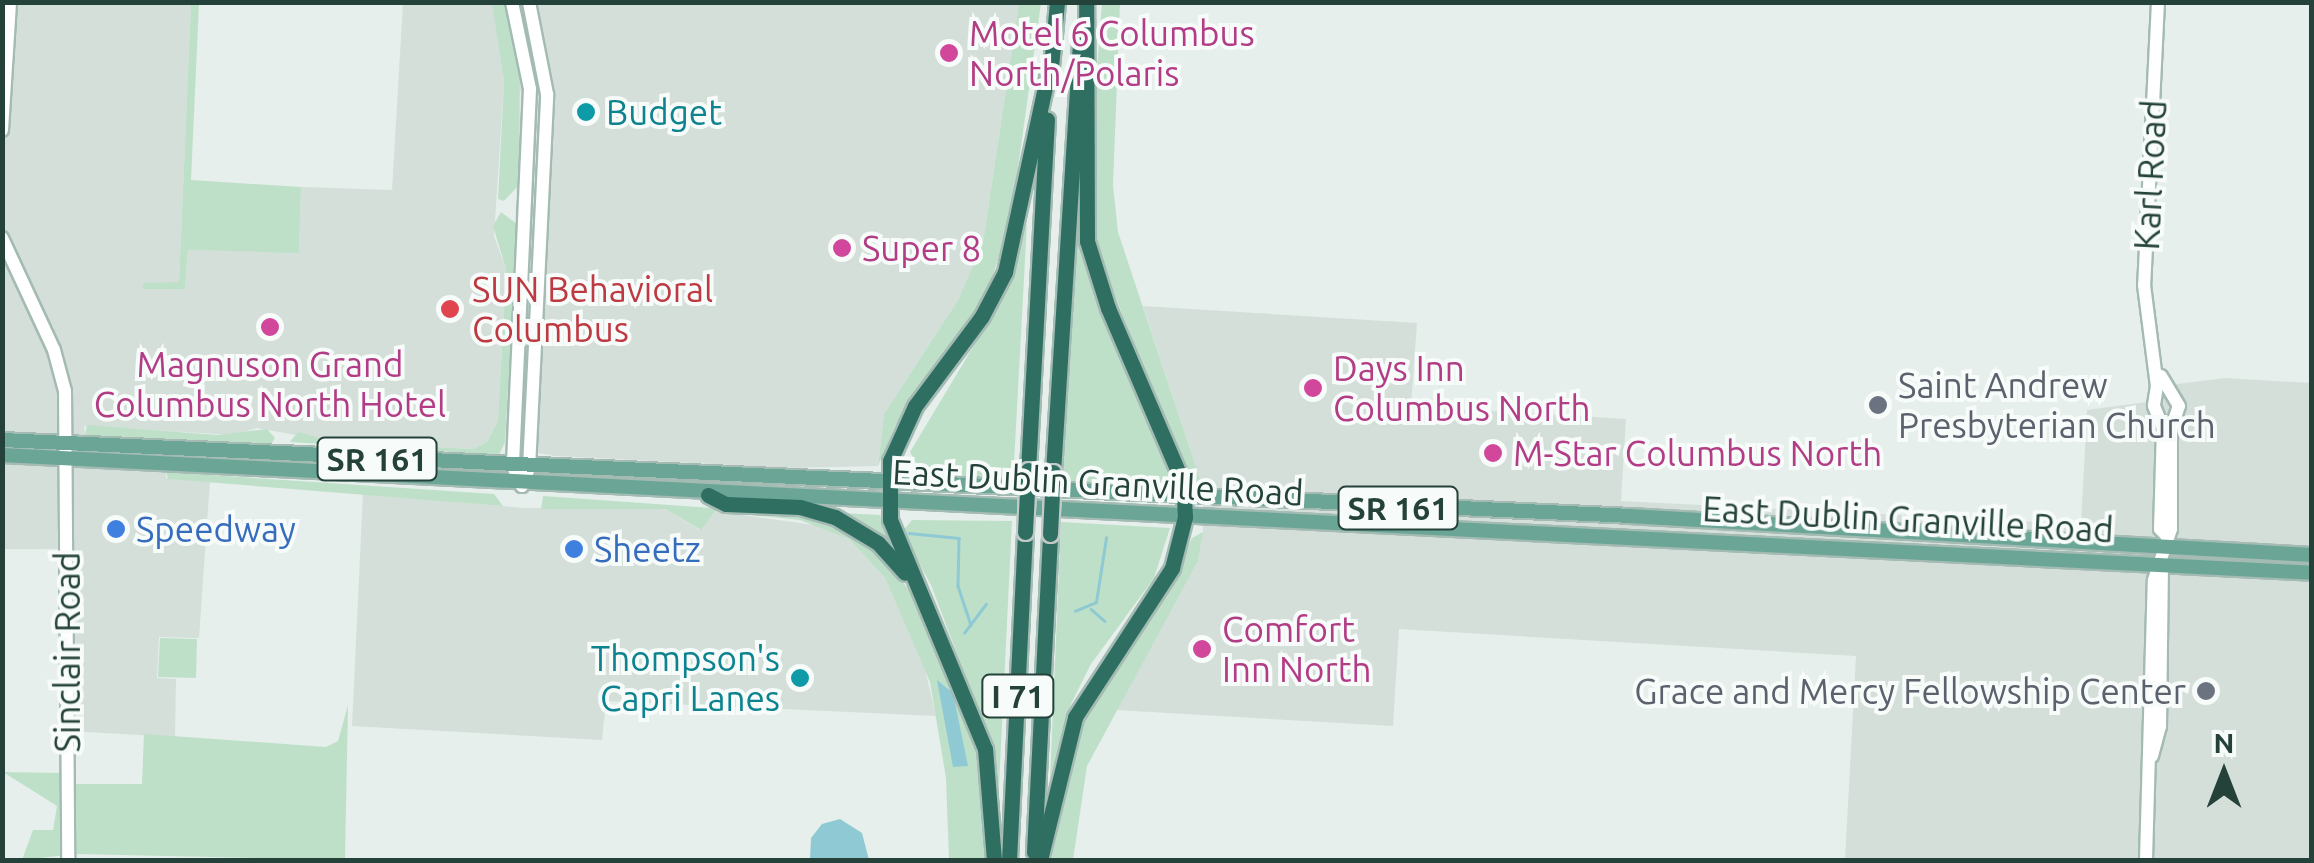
<!DOCTYPE html>
<style>
body{margin:0}
#map{position:relative;width:2314px;height:863px;overflow:hidden;background:#e6efeb;font-family:Ubuntu,sans-serif}
div>[style]{position:absolute}
[style*='--x']{left:calc(var(--x)*1px);top:calc(var(--y)*1px);width:calc(var(--w)*1px);rotate:calc(var(--a)*1deg)}
.built>*{inset:0;background:#d4dfda}
.green>*{inset:0;background:#bfe0c8}
.water>*{inset:0;background:#8ec9d4}
.stream>*{height:2.5px;margin:-1.25px;padding:0 1.25px;transform-origin:1.25px;border-radius:1.25px;background:#8ec9d4}
.roads{filter:drop-shadow(2px 0 #a4bbb3) drop-shadow(-2px 0 #a4bbb3) drop-shadow(0 2px #a4bbb3) drop-shadow(0 -2px #a4bbb3)}
.secondary>*{height:12px;margin:-6px;padding:0 6px;transform-origin:6px;border-radius:6px;background:#fff}
.primary>*{height:14px;margin:-7px;padding:0 7px;transform-origin:7px;border-radius:7px;background:#6aa596}
.highway>*{height:15px;margin:-7.5px;padding:0 7.5px;transform-origin:7.5px;border-radius:7.5px;background:#2f6f62}
.bridges{filter:drop-shadow(2px 0 #c2cac8) drop-shadow(-2px 0 #c2cac8) drop-shadow(0 2px #c2cac8) drop-shadow(0 -2px #c2cac8)}
.highway-bridge>*{height:15px;margin:-7.5px;padding:0 7.5px;transform-origin:7.5px;border-radius:7.5px;background:#2f6f62}
.dots>*{width:28px;height:28px;translate:-50% -50%;box-sizing:border-box;border:5px solid #f7fbf9;border-radius:50%}
span{translate:-50% -50%;white-space:nowrap;text-align:center;line-height:1.15;-webkit-text-stroke:8px #f7fbf9;paint-order:stroke}
.shield-label span{padding:2px 8px;background:#f7fbf9;border:2px solid;border-radius:8px;-webkit-text-stroke-width:0}
.shield-label{font-size:32px;color:#24423a;font-weight:700}
.hotel-label{font-size:35px;color:#b23c85}
.left{translate:0 -50%;text-align:left}
.culture-label{font-size:35px;color:#0d838f}
.right{translate:-100% -50%;text-align:right}
.street-label{font-size:35px;color:#24423a}
.health-label{font-size:35px;color:#be3a42}
.worship-label{font-size:35px;color:#5b616d}
.shop-label{font-size:35px;color:#366cbe}
.frame{position:absolute;inset:0;border:5px solid #24423a;pointer-events:none}
.north{position:absolute;left:2174px;top:723px;width:100px;height:100px;-webkit-text-stroke:8px #f7fbf9;paint-order:stroke;rotate:0deg;font-size:28px;font-weight:700;line-height:40px;text-align:center;color:#24423a}
.north::after{content:'';display:block;margin:auto;width:35px;height:45px;background:#24423a;clip-path:polygon(50% 0,100% 100%,50% 72%,0 100%)}
</style>
<div id="map">
<div class="built">
<div style="clip-path:polygon(2px 3px,191px 3px,179px 283px,143px 283px,185px 289px,188px 250px,299px 252px,301px 187px,392px 190px,403px 3px,493px 5px,504px 82px,494px 236px,506px 269px,498px 420px,487px 442px,473px 449px,335px 442px,257px 428px,232px 435px,84px 426px,85px 435px,167px 439px,166px 478px,210px 481px,199px 638px,159px 637px,157px 678px,176px 679px,175px 737px,68px 731px,69px 549px,3px 549px)"></div>
<div style="clip-path:polygon(505px 3px,1019px 3px,983px 242px,958px 300px,884px 414px,878px 466px,786px 468px,555px 456px,505px 447px,521px 95px)"></div>
<div style="clip-path:polygon(1143px 306px,1417px 323px,1411px 406px,1626px 419px,1621px 501px,2081px 524px,2087px 410px,2162px 400px,2161px 386px,2225px 378px,2311px 383px,2311px 860px,1845px 860px,1856px 656px,1399px 629px,1393px 726px,1116px 710px,1198px 561px,1203px 532px,1203px 488px)"></div>
<div style="clip-path:polygon(363px 493px,523px 508px,665px 509px,700px 530px,714px 511px,821px 526px,849px 539px,885px 578px,925px 669px,936px 716px,606px 701px,602px 740px,352px 726px)"></div>
</div>
<div class="green">
<div style="clip-path:polygon(191px 3px,199px 3px,191px 180px,301px 187px,299px 253px,188px 250px,185px 289px,143px 289px,143px 283px,179px 282px)"></div>
<div style="clip-path:polygon(492px 3px,505px 3px,510px 17px,520px 76px,519px 185px,504px 201px,498px 199px,504px 82px)"></div>
<div style="clip-path:polygon(1019px 3px,1041px 3px,1010px 225px,986px 295px,895px 426px,878px 466px,884px 414px,958px 300px,983px 242px)"></div>
<div style="clip-path:polygon(1102px 3px,1120px 3px,1113px 185px,1118px 232px,1203px 488px,1187px 477px,1095px 246px,1090px 162px)"></div>
<div style="clip-path:polygon(1076px 201px,1080px 201px,1082px 227px,1176px 488px,1062px 485px)"></div>
<div style="clip-path:polygon(501px 212px,517px 224px,505px 442px,499px 455px,290px 442px,298px 432px,335px 442px,473px 449px,487px 442px,498px 420px,506px 269px,493px 226px)"></div>
<div style="clip-path:polygon(1027px 223px,1013px 482px,922px 475px,910px 452px,1000px 302px)"></div>
<div style="clip-path:polygon(87px 425px,217px 435px,267px 429px,275px 438px,271px 444px,85px 435px)"></div>
<div style="clip-path:polygon(166px 472px,494px 494px,503px 506px,168px 479px)"></div>
<div style="clip-path:polygon(543px 496px,796px 514px,835px 523px,869px 542px,917px 599px,974px 737px,986px 816px,985px 860px,949px 860px,946px 778px,930px 682px,885px 578px,849px 539px,800px 520px,715px 511px,701px 530px,665px 509px,541px 509px)"></div>
<div style="clip-path:polygon(841px 513px,880px 515px,894px 547px,891px 548px)"></div>
<div style="clip-path:polygon(912px 520px,1012px 521px,998px 807px,970px 688px,931px 585px,902px 532px)"></div>
<div style="clip-path:polygon(1061px 522px,1170px 528px,1154px 578px,1091px 664px,1071px 704px,1049px 803px)"></div>
<div style="clip-path:polygon(1203px 532px,1198px 561px,1087px 766px,1073px 860px,1051px 860px,1085px 712px,1169px 591px,1192px 538px)"></div>
<div style="clip-path:polygon(160px 638px,197px 639px,196px 678px,158px 677px)"></div>
<div style="clip-path:polygon(348px 705px,345px 860px,76px 854px,22px 860px,33px 830px,53px 830px,57px 806px,3px 772px,61px 773px,73px 784px,142px 784px,144px 734px,326px 747px,338px 741px)"></div>
</div>
<div class="water">
<div style="clip-path:polygon(937px 680px,953px 693px,968px 766px,953px 767px)"></div>
<div style="clip-path:polygon(840px 819px,862px 833px,869px 860px,810px 860px,811px 838px,822px 824px)"></div>
</div>
<div class="stream">
<div style="--x:909;--y:533;--w:50;--a:5.7"></div>
<div style="--x:959;--y:538;--w:48;--a:91.2"></div>
<div style="--x:958;--y:586;--w:41;--a:71.6"></div>
<div style="--x:1091;--y:609;--w:18;--a:41"></div>
<div style="--x:1075;--y:611;--w:23;--a:-23"></div>
<div style="--x:1096;--y:602;--w:65;--a:-81.1"></div>
<div style="--x:964;--y:633;--w:36;--a:-53"></div>
</div>
<div class="roads">
<div class="secondary">
<div style="--x:512;--y:2;--w:89;--a:78.3"></div>
<div style="--x:530;--y:89;--w:378;--a:92.6"></div>
<div style="--x:513;--y:467;--w:21;--a:65"></div>
<div style="--x:2158;--y:2;--w:283;--a:92.8"></div>
<div style="--x:2144;--y:285;--w:102;--a:82.7"></div>
<div style="--x:2157;--y:386;--w:20;--a:99"></div>
<div style="--x:2154;--y:406;--w:24;--a:68"></div>
<div style="--x:2163;--y:428;--w:101;--a:91.7"></div>
<div style="--x:2160;--y:529;--w:8;--a:45"></div>
<div style="--x:2;--y:130;--w:128;--a:-86.4"></div>
<div style="--x:2;--y:238;--w:123;--a:65.1"></div>
<div style="--x:54;--y:350;--w:42;--a:75"></div>
<div style="--x:65;--y:391;--w:469;--a:89.6"></div>
<div style="--x:522;--y:486;--w:19;--a:-69"></div>
<div style="--x:529;--y:468;--w:374;--a:-87.2"></div>
<div style="--x:547;--y:94;--w:94;--a:-101.1"></div>
<div style="--x:2152;--y:756;--w:30;--a:-75"></div>
<div style="--x:2160;--y:727;--w:162;--a:-89.3"></div>
<div style="--x:2146;--y:860;--w:280;--a:-88.4"></div>
<div style="--x:2154;--y:580;--w:54;--a:-71.6"></div>
<div style="--x:2171;--y:529;--w:100;--a:-90"></div>
<div style="--x:2171;--y:429;--w:24;--a:-71"></div>
<div style="--x:2179;--y:406;--w:35;--a:-121"></div>
</div>
<div class="primary">
<div style="--x:2;--y:440;--w:1629;--a:2.67"></div>
<div style="--x:1629;--y:516;--w:684;--a:3.27"></div>
<div style="--x:2;--y:455;--w:2313;--a:2.92"></div>
</div>
<div class="highway">
<div style="--x:1051;--y:67;--w:65;--a:-84.7"></div>
<div style="--x:1028;--y:470;--w:351;--a:-86.9"></div>
<div style="--x:1053;--y:472;--w:427;--a:-86.4"></div>
<div style="--x:708;--y:495;--w:20;--a:27"></div>
<div style="--x:726;--y:504;--w:74;--a:2.3"></div>
<div style="--x:800;--y:507;--w:36;--a:16"></div>
<div style="--x:835;--y:517;--w:50;--a:31.2"></div>
<div style="--x:878;--y:543;--w:40;--a:48"></div>
<div style="--x:1034;--y:852;--w:318;--a:-87.1"></div>
<div style="--x:994;--y:860;--w:111;--a:-94.6"></div>
<div style="--x:985;--y:749;--w:248;--a:-112.5"></div>
<div style="--x:890;--y:520;--w:59;--a:-90"></div>
<div style="--x:890;--y:461;--w:60;--a:-65.6"></div>
<div style="--x:915;--y:406;--w:112;--a:-53.3"></div>
<div style="--x:982;--y:316;--w:50;--a:-62.4"></div>
<div style="--x:1005;--y:272;--w:217;--a:-77.8"></div>
<div style="--x:1009;--y:860;--w:328;--a:-87.2"></div>
<div style="--x:1040;--y:860;--w:147;--a:-76.2"></div>
<div style="--x:1075;--y:717;--w:178;--a:-56.9"></div>
<div style="--x:1172;--y:568;--w:53;--a:-75.7"></div>
<div style="--x:1185;--y:517;--w:34;--a:-93"></div>
<div style="--x:1183;--y:483;--w:190;--a:-113.2"></div>
<div style="--x:1108;--y:308;--w:70;--a:-107.4"></div>
<div style="--x:1087;--y:241;--w:239;--a:-90.2"></div>
</div>
</div>
<div class="bridges">
<div class="highway-bridge">
<div style="--x:1025;--y:532;--w:62;--a:-87.2"></div>
<div style="--x:1050;--y:534;--w:62;--a:-87.2"></div>
</div>
</div>
<div class="dots">
<div style="left:949px;top:53px;background:#d1479c"></div>
<div style="left:586px;top:112px;background:#0f9aa8"></div>
<div style="left:842px;top:248px;background:#d1479c"></div>
<div style="left:450px;top:309px;background:#e0444e"></div>
<div style="left:270px;top:327px;background:#d1479c"></div>
<div style="left:1313px;top:388px;background:#d1479c"></div>
<div style="left:1878px;top:405px;background:#6b7280"></div>
<div style="left:1493px;top:453px;background:#d1479c"></div>
<div style="left:116px;top:529px;background:#3f7fe0"></div>
<div style="left:574px;top:549px;background:#3f7fe0"></div>
<div style="left:1202px;top:649px;background:#d1479c"></div>
<div style="left:800px;top:678px;background:#0f9aa8"></div>
<div style="left:2206px;top:691px;background:#6b7280"></div>
</div>
<div class="shield-label">
<span style="left:377px;top:459px">SR 161</span>
<span style="left:1398px;top:508px">SR 161</span>
<span style="left:1018px;top:696px">I 71</span>
</div>
<div class="hotel-label">
<span class="left" style="left:969px;top:53px">Motel 6 Columbus<br>North/Polaris</span>
<span class="left" style="left:862px;top:248px">Super 8</span>
<span style="left:270px;top:384px">Magnuson Grand<br>Columbus North Hotel</span>
<span class="left" style="left:1333px;top:388px">Days Inn<br>Columbus North</span>
<span class="left" style="left:1513px;top:453px">M-Star Columbus North</span>
<span class="left" style="left:1222px;top:649px">Comfort<br>Inn North</span>
</div>
<div class="culture-label">
<span class="left" style="left:606px;top:112px">Budget</span>
<span class="right" style="left:780px;top:678px">Thompson's<br>Capri Lanes</span>
</div>
<div class="street-label">
<span style="left:2150px;top:175px;rotate:-87deg">Karl Road</span>
<span style="left:1098px;top:482px;rotate:3deg">East Dublin Granville Road</span>
<span style="left:1908px;top:519px;rotate:3deg">East Dublin Granville Road</span>
<span style="left:67px;top:652px;rotate:-90deg">Sinclair Road</span>
</div>
<div class="health-label">
<span class="left" style="left:472px;top:309px">SUN Behavioral<br>Columbus</span>
</div>
<div class="worship-label">
<span class="left" style="left:1898px;top:405px">Saint Andrew<br>Presbyterian Church</span>
<span class="right" style="left:2186px;top:691px">Grace and Mercy Fellowship Center</span>
</div>
<div class="shop-label">
<span class="left" style="left:136px;top:529px">Speedway</span>
<span class="left" style="left:594px;top:549px">Sheetz</span>
</div>
<div class="frame"></div>
<div class="north">N</div>
</div>
